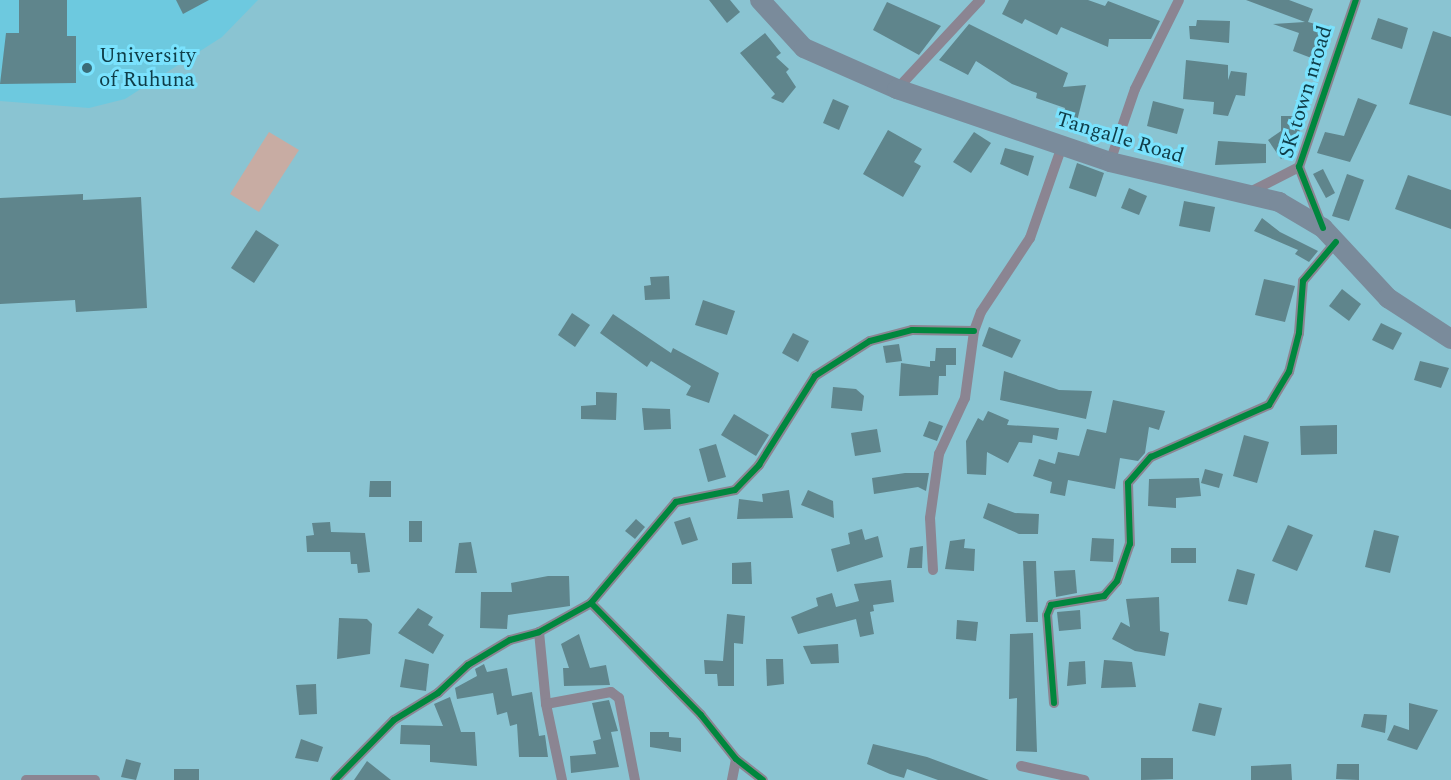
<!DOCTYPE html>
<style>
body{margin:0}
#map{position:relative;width:1451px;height:780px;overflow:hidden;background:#8ac4d2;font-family:Spectral,serif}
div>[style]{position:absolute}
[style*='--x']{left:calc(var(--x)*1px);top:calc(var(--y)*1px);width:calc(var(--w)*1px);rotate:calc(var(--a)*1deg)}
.built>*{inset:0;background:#6dc9df}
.green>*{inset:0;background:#c8aca3}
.building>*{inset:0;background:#5f858c}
.street>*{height:10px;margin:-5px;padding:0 5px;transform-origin:5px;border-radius:5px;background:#8b8592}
.highway>*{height:20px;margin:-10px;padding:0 10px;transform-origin:10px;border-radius:10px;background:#7a8b9b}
.cycleway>*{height:6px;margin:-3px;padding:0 3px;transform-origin:3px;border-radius:3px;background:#00873e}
.dots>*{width:16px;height:16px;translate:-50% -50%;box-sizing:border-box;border:3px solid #7ae2fd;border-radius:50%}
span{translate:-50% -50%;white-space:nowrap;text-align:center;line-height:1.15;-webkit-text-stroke:6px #7ae2fd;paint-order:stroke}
.poi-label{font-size:21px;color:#0f3d48}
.left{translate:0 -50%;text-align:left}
.street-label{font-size:21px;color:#0f3d48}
</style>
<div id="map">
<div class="built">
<div style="clip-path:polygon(0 0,258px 0,222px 37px,125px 99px,89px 108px,0 101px)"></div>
</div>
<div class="green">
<div style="clip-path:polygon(269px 132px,299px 150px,259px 212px,230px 194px)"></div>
</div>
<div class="building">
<div style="clip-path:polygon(19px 0,67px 0,67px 36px,76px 36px,76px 83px,0 84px,6px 33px,19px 33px)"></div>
<div style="clip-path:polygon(176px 0,209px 0,183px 14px)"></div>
<div style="clip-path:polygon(709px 0,730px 0,740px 12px,727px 23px)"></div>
<div style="clip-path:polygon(1009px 0,1088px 0,1105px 6px,1108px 1px,1160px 21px,1151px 39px,1109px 39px,1108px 47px,1061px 27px,1057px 35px,1025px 19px,1022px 24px,1002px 14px)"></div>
<div style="clip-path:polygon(1246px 0,1289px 0,1313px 9px,1308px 22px,1326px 27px,1314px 59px,1293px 51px,1299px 33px,1273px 24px,1305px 22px)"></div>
<div style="clip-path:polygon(887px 2px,941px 26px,919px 55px,873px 30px)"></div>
<div style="clip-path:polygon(1378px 18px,1408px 28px,1402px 49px,1371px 39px)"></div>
<div style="clip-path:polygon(1197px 20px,1230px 21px,1229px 43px,1190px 39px,1189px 26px,1196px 26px)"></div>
<div style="clip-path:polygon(969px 24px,1068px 73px,1063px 87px,1086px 85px,1075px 129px,1061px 126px,1065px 108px,1036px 98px,1037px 93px,1012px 84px,976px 61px,968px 75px,939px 60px)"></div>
<div style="clip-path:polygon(1433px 31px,1451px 37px,1451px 116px,1409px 104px)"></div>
<div style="clip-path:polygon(765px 33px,781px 53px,776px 57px,789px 69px,786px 72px,796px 87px,783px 103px,771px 98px,775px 94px,740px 53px)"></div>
<div style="clip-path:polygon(1186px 60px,1228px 65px,1228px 80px,1231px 71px,1247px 73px,1245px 96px,1236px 95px,1228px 116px,1213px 114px,1214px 102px,1183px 99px)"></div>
<div style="clip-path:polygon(1358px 98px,1377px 105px,1350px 162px,1317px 153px,1325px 132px,1344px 136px)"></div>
<div style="clip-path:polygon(833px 99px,849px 106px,839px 130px,823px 123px)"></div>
<div style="clip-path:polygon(1153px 101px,1184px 109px,1177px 134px,1147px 126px)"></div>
<div style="clip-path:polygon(1281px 116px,1299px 116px,1300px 142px,1281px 159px,1268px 140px,1281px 131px)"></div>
<div style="clip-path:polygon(888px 130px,922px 149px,914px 162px,921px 166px,903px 197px,863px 174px)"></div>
<div style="clip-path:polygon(974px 132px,991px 143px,971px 173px,953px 162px)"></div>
<div style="clip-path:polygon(1218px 141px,1266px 144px,1266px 163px,1215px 165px)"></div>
<div style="clip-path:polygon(1005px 148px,1034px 156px,1028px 176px,1000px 164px)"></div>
<div style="clip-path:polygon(1077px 163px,1104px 173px,1096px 197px,1069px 188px)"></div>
<div style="clip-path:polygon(1323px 169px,1335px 193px,1326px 198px,1313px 174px)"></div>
<div style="clip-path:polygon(1347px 174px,1364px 180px,1349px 221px,1332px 216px)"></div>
<div style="clip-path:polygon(1408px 175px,1451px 190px,1451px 229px,1395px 209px)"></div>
<div style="clip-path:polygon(1129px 188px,1147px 196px,1139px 215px,1121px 208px)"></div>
<div style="clip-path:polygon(83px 194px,83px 200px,141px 197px,147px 308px,76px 312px,75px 300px,0 304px,0 198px)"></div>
<div style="clip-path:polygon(1184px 201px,1215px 207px,1210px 232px,1179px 226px)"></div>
<div style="clip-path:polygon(1262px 218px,1280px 232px,1318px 251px,1309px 262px,1295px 254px,1298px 250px,1254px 231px)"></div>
<div style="clip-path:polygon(256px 230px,279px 245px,254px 283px,231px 268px)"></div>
<div style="clip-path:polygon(669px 276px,670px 299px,645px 300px,644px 286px,651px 285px,650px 277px)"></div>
<div style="clip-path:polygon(1264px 279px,1295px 286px,1285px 322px,1255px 315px)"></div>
<div style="clip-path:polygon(1342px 289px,1361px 304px,1349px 321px,1329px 306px)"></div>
<div style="clip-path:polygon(703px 300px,735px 311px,727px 335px,695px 325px)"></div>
<div style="clip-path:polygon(572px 313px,590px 325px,575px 347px,558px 335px)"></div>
<div style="clip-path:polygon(613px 314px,671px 353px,673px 348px,719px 373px,709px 403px,686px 395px,691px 386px,651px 361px,647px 367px,600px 333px)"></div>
<div style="clip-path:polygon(1381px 323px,1402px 333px,1393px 350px,1372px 340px)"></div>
<div style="clip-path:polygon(989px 327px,1021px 340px,1012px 358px,982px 346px)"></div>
<div style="clip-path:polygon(793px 333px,809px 341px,798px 362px,782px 353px)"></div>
<div style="clip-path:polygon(899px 344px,902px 361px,886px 363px,883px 346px)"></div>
<div style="clip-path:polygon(936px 348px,956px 348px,956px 365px,946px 365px,946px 376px,939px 376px,938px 395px,899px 396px,901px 363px,930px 367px,930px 361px,935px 361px)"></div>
<div style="clip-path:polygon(1420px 361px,1449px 368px,1441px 388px,1414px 380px)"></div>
<div style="clip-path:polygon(1004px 371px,1059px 390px,1092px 391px,1086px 419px,1000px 400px)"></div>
<div style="clip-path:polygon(833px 387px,856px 389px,864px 396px,862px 411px,831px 408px)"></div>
<div style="clip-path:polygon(596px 392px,617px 393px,616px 420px,581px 419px,581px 406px,596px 405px)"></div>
<div style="clip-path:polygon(1113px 400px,1165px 411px,1159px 430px,1149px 427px,1145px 453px,1138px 461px,1120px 458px,1115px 489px,1068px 480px,1065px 496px,1050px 493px,1052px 482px,1033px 476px,1039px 459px,1055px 464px,1058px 452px,1079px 456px,1087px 429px,1106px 433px)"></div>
<div style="clip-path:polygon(642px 408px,670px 409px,671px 429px,644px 430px)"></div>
<div style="clip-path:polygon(988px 411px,1009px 420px,1007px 425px,1059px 428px,1057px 440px,1033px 435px,1032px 443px,1019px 442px,1008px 463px,987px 452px,986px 475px,967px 474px,966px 441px,978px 418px,983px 421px)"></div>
<div style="clip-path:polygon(734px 414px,769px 435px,756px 456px,721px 435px)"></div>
<div style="clip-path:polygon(929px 421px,943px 426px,937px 441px,923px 436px)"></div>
<div style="clip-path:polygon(1337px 425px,1337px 454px,1301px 455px,1300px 426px)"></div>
<div style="clip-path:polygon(877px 429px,881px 452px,855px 456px,851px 433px)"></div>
<div style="clip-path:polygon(1244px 435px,1269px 442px,1257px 483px,1233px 476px)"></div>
<div style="clip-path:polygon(716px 444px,726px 477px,708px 482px,699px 449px)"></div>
<div style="clip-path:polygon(1205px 469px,1223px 474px,1219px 488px,1201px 483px)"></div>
<div style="clip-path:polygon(905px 473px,929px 473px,926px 491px,918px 487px,874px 494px,872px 478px)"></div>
<div style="clip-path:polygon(1199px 478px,1201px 496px,1176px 498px,1176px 508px,1148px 506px,1149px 479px)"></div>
<div style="clip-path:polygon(370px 481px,391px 481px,391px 497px,369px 497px)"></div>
<div style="clip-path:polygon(789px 490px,793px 518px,737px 519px,739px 499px,763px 502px,762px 494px)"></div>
<div style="clip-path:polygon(808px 490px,833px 501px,834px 518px,801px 505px)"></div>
<div style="clip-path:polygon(988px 503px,1015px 513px,1039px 514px,1038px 534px,1019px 534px,983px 518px)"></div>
<div style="clip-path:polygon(690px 517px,698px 540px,682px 545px,674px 522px)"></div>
<div style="clip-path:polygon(636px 519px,645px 527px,635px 539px,625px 531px)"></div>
<div style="clip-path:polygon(409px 521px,422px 521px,422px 542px,409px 542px)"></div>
<div style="clip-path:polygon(330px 522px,331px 532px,365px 533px,370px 572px,358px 573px,357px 564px,351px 564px,350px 552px,307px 552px,306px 536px,314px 535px,312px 523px)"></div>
<div style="clip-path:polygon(1288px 525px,1313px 535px,1297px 571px,1272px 561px)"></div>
<div style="clip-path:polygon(862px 529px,865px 540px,878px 536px,883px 557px,837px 572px,831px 549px,850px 544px,848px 533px)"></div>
<div style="clip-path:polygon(1374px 530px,1399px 536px,1390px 573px,1365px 567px)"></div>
<div style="clip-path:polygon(1092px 538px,1114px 539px,1113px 562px,1090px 561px)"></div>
<div style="clip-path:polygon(965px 539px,964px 548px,975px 549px,974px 571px,945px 569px,950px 541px)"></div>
<div style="clip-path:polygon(471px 542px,477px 573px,455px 573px,459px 543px)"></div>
<div style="clip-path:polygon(923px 546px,922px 568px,907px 568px,910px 548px)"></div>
<div style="clip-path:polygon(1171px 548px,1196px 548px,1196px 563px,1171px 563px)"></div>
<div style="clip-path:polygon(1023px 561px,1036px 561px,1038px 622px,1026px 622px)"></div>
<div style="clip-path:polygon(751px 562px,752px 584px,732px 584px,732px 563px)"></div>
<div style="clip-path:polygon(1237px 569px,1255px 574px,1247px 605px,1228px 601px)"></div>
<div style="clip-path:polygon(1075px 570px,1077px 593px,1056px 597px,1054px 571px)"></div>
<div style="clip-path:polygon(548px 576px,569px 576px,570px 606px,508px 615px,507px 629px,480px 628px,481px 592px,512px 592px,511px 583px)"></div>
<div style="clip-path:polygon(891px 580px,894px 602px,873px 605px,874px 611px,870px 612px,874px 634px,860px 637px,856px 619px,798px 634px,791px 617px,818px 606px,816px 598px,832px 593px,836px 607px,859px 601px,854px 584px)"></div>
<div style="clip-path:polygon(1159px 597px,1160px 631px,1169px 633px,1165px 656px,1135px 651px,1112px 639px,1121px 622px,1130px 627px,1126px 599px)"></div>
<div style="clip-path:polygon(418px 608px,433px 617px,428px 625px,444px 635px,433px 654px,398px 633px)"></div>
<div style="clip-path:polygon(1080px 610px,1081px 629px,1059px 631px,1057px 612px)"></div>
<div style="clip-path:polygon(727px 614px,745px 616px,743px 644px,734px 643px,734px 686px,718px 686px,717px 674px,705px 674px,704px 660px,723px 661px)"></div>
<div style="clip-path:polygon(339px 618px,367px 619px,372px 624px,370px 654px,337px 659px)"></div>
<div style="clip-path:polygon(957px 620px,978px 622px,976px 641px,956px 639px)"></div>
<div style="clip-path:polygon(1033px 633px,1037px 752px,1016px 751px,1017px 698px,1009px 699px,1010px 634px)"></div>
<div style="clip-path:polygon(579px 634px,590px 668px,606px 665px,610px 685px,564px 686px,563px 668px,569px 668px,561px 644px)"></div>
<div style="clip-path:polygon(838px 644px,839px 663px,811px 664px,803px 646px)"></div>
<div style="clip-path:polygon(405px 659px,429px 664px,426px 691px,400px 687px)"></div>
<div style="clip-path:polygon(766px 659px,783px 659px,784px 684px,767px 686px)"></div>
<div style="clip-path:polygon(1104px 660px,1132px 662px,1136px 687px,1101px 688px)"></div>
<div style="clip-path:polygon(1085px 661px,1086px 684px,1067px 686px,1069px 662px)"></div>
<div style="clip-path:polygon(484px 664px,487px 672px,507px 668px,512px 696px,532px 692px,539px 736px,545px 735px,548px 757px,519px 757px,517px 724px,510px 726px,507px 712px,497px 715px,493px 693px,457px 699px,455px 688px,477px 676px,475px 669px)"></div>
<div style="clip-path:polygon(316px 684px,317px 714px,299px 715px,296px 685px)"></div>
<div style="clip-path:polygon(450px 697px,461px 732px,475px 732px,477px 766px,430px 762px,430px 745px,400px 744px,401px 725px,443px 726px,434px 704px)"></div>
<div style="clip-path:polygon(609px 700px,618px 731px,611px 732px,619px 767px,571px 773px,570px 756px,596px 754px,593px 741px,601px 739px,592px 703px)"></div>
<div style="clip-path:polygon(1199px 703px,1222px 708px,1215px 736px,1192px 731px)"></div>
<div style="clip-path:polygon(1409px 703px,1438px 710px,1417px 750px,1387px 740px,1394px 725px,1409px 730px)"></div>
<div style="clip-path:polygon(1364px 714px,1387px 715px,1385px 733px,1361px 727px)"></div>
<div style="clip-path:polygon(650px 732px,669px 732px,669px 737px,681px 738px,681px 752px,650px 747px)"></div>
<div style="clip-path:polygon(301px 739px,323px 747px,318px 762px,295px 758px)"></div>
<div style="clip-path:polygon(873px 744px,927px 757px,989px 780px,938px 780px,907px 769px,904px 778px,890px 774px,867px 764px)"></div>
<div style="clip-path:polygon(1141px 758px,1173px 758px,1173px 779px,1141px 780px)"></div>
<div style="clip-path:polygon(126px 759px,141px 763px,136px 780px,121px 777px)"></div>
<div style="clip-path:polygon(367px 761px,391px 780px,354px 780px)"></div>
<div style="clip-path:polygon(1291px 764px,1292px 780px,1251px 780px,1251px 766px)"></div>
<div style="clip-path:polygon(1337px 764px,1359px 764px,1359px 780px,1336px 779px)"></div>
<div style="clip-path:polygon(174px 769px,199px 769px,199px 780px,174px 780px)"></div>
</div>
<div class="street">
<div style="--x:897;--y:89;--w:122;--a:-47"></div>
<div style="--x:1110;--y:162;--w:77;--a:-71.1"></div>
<div style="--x:1135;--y:89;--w:99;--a:-63.7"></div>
<div style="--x:1250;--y:192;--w:55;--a:-27"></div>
<div style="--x:1322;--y:226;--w:63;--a:-111.3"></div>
<div style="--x:1299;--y:167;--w:176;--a:-71.2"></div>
<div style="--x:933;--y:570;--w:52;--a:-93.3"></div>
<div style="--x:930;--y:518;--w:65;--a:-82"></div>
<div style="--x:939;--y:454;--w:62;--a:-65.1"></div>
<div style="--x:965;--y:398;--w:68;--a:-82.3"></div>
<div style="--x:974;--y:331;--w:20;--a:-70"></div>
<div style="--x:981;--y:312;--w:89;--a:-56.5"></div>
<div style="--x:1030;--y:238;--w:97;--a:-70.8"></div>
<div style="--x:591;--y:603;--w:132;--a:-49.9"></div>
<div style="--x:676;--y:502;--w:60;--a:-11.5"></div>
<div style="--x:735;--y:490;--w:35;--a:-46"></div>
<div style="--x:759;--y:465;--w:105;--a:-57.8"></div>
<div style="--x:815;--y:376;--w:65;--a:-32.5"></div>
<div style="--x:870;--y:341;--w:43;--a:-14.7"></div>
<div style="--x:912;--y:330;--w:62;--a:0.9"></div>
<div style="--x:539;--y:632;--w:72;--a:84.4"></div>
<div style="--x:1054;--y:703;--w:88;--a:-94.5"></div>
<div style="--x:1047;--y:615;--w:11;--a:-68"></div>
<div style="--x:1051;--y:605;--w:54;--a:-9.6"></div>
<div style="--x:1104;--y:596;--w:20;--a:-49"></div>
<div style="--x:1117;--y:581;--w:39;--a:-71"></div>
<div style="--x:1130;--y:544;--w:61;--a:-91.9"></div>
<div style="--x:1128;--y:483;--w:35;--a:-49"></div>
<div style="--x:1151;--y:457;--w:129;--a:-23.8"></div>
<div style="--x:1269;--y:405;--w:39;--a:-59"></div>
<div style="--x:1289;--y:372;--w:40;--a:-75.6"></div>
<div style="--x:1299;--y:333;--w:52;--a:-85.6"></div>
<div style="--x:1303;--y:281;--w:51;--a:-49.8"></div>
<div style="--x:1021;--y:766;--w:65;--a:12.5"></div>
<div style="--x:26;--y:780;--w:69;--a:0"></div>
<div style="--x:335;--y:780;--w:84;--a:-45.5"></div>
<div style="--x:394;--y:720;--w:52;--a:-31.5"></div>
<div style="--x:438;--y:693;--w:41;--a:-43"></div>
<div style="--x:468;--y:665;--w:49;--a:-30.8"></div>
<div style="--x:510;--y:640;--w:30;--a:-15"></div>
<div style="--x:539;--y:632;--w:60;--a:-29.1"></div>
<div style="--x:591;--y:603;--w:157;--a:45.5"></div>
<div style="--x:701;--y:715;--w:56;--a:51.5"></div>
<div style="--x:736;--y:759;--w:34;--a:38"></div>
<div style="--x:562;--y:780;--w:78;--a:-101.9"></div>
<div style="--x:546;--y:704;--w:66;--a:-10.5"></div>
<div style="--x:611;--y:692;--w:10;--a:37"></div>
<div style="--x:619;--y:698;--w:84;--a:79"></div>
<div style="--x:732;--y:780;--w:21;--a:-79"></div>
</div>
<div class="highway">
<div style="--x:760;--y:0;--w:65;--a:47.5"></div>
<div style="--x:804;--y:48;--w:102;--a:23.8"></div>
<div style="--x:897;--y:89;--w:225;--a:18.9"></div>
<div style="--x:1110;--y:162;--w:174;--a:13.3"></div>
<div style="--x:1279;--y:202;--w:51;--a:30.6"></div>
<div style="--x:1323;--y:228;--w:96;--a:47.1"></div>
<div style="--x:1388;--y:298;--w:75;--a:33.1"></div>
</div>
<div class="cycleway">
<div style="--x:1323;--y:228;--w:66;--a:-111.5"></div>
<div style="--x:1299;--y:167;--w:176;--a:-71.2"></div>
<div style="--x:591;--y:603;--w:132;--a:-49.9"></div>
<div style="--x:676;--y:502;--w:60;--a:-11.5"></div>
<div style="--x:735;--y:490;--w:35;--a:-46"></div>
<div style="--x:759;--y:465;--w:105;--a:-57.8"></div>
<div style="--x:815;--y:376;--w:65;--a:-32.5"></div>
<div style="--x:870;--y:341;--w:43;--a:-14.7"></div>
<div style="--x:912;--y:330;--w:62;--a:0.9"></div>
<div style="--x:1054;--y:703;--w:88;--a:-94.5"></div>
<div style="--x:1047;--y:615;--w:11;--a:-68"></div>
<div style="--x:1051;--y:605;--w:54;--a:-9.6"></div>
<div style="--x:1104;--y:596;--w:20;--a:-49"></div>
<div style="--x:1117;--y:581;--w:39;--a:-71"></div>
<div style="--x:1130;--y:544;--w:61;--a:-91.9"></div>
<div style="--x:1128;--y:483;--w:35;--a:-49"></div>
<div style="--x:1151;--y:457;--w:129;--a:-23.8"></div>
<div style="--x:1269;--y:405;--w:39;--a:-59"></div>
<div style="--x:1289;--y:372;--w:40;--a:-75.6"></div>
<div style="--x:1299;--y:333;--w:52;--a:-85.6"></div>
<div style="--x:1303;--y:281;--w:51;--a:-49.8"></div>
<div style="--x:335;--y:780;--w:84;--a:-45.5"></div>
<div style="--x:394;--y:720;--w:52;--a:-31.5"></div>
<div style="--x:438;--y:693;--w:41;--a:-43"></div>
<div style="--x:468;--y:665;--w:49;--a:-30.8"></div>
<div style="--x:510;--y:640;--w:30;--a:-15"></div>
<div style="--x:539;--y:632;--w:60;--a:-29.1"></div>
<div style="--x:591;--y:603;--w:157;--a:45.5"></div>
<div style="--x:701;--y:715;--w:56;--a:51.5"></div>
<div style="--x:736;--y:759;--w:34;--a:38"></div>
</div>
<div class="dots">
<div style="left:87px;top:68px;background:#3a6c78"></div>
</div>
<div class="poi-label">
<span class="left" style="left:99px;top:68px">University<br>of Ruhuna</span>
</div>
<div class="street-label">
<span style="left:1306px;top:92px;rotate:-73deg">SK town nroad</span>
<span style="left:1120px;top:138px;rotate:17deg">Tangalle Road</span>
</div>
</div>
